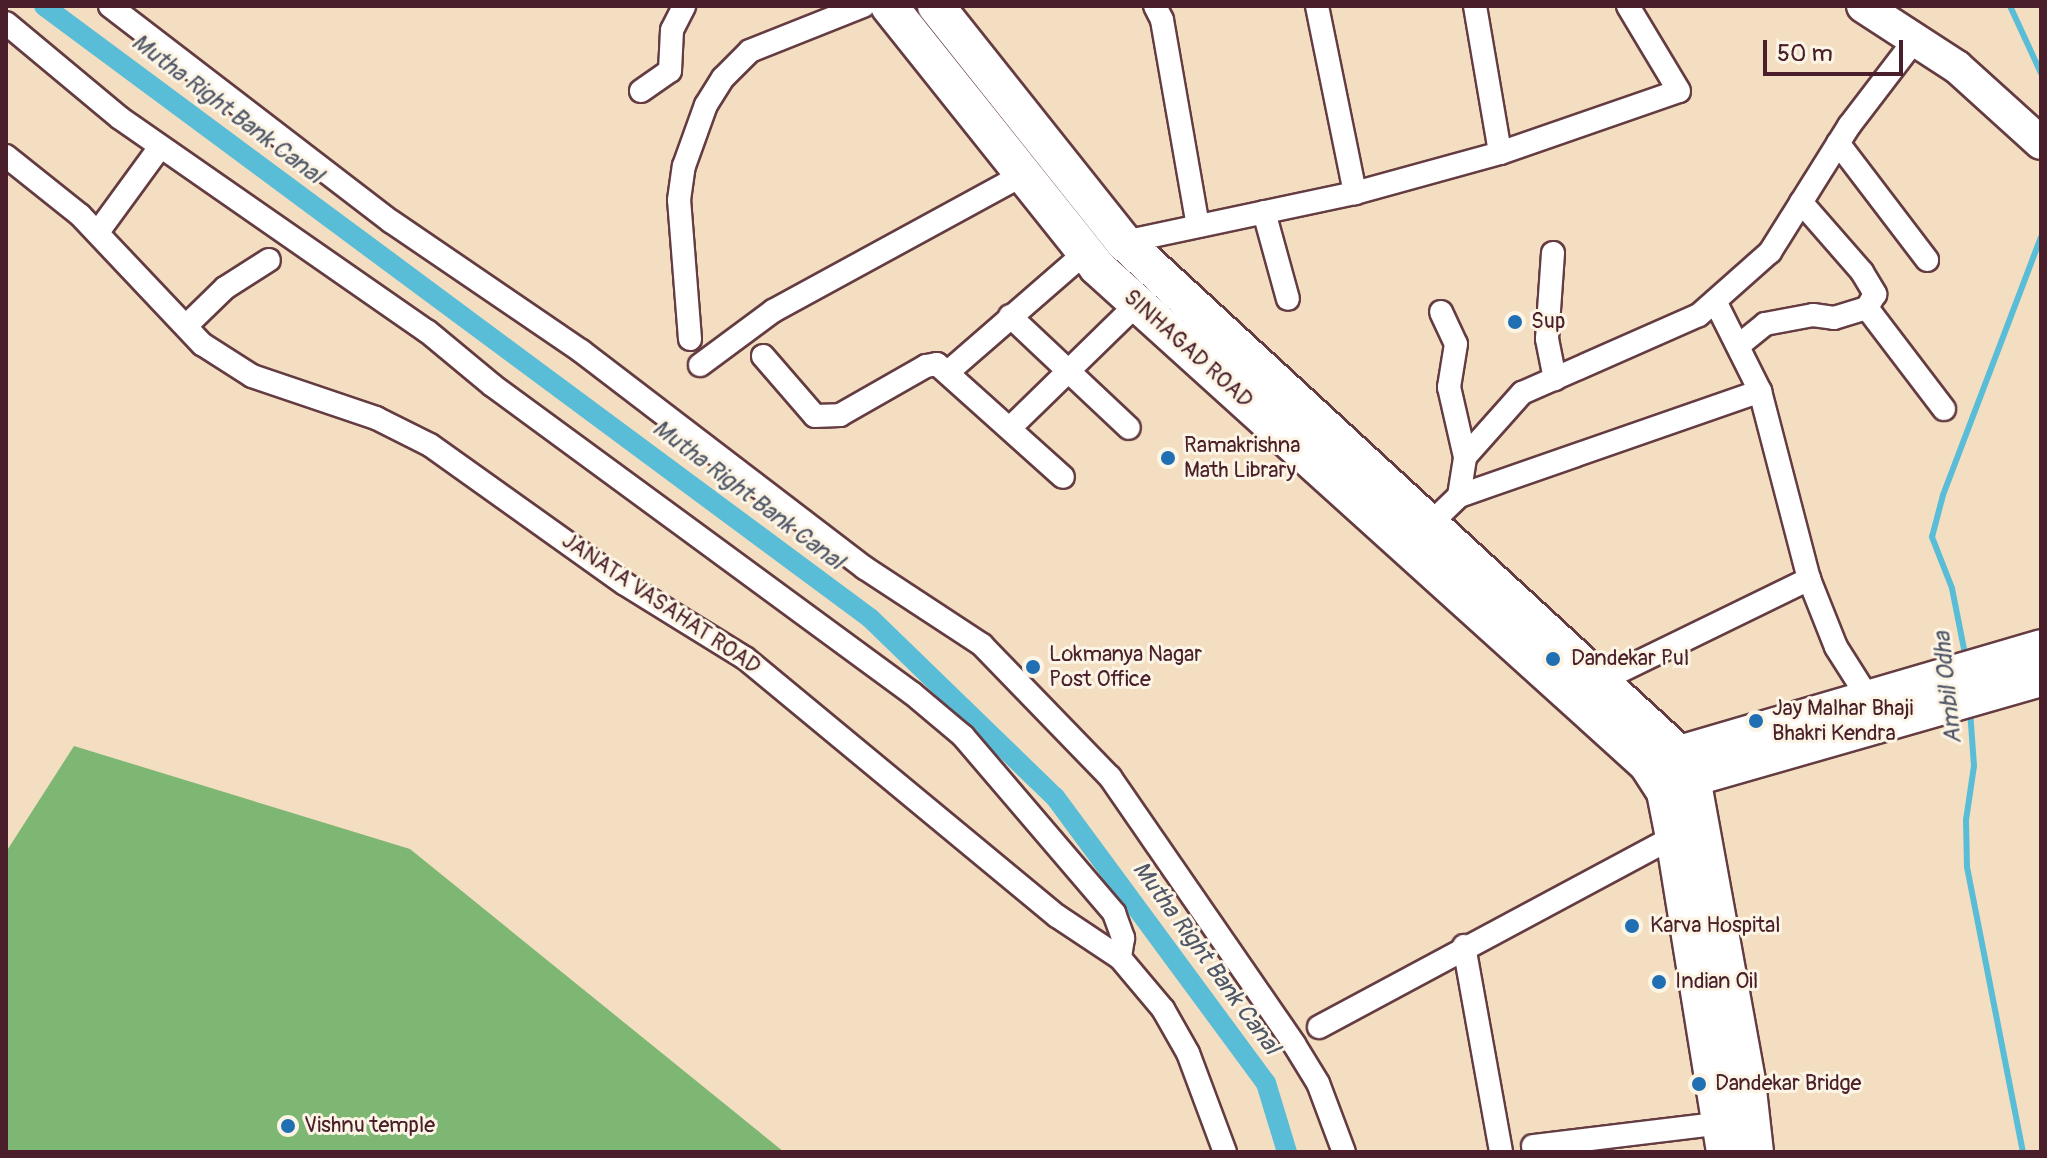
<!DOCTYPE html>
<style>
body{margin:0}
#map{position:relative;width:2047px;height:1158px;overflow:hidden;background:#f4dec1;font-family:Pangolin,sans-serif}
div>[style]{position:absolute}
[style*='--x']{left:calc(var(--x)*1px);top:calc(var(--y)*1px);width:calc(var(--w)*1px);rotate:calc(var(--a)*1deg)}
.forest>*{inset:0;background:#7eb673}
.stream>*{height:6px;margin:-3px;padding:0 3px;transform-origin:3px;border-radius:3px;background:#59bdd7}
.canal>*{height:20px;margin:-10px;padding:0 10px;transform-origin:10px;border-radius:10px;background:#59bdd7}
.roads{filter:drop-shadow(2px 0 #643c42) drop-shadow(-2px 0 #643c42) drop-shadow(0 2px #643c42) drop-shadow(0 -2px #643c42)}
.street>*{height:22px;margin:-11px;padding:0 11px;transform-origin:11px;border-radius:11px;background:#fff}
.secondary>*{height:32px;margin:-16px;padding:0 16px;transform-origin:16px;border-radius:16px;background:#fff}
.primary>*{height:36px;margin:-18px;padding:0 18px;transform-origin:18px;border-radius:18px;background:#fff}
.dots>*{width:22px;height:22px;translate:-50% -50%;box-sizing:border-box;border:4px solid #fcf5e5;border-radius:50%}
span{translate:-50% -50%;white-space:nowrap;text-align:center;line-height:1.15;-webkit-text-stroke:6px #fcf5e5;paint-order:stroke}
.poi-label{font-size:22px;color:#4a1f2b}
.left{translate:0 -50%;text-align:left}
.street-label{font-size:22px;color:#4a1f2b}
.water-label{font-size:24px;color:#4f5667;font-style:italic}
.frame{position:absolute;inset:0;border:8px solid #4a1f2b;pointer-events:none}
.scale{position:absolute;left:1763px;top:40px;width:140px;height:36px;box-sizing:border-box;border:4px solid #4a1f2b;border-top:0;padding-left:10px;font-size:24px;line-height:28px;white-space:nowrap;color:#4a1f2b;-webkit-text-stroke:6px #fcf5e5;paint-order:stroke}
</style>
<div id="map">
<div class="forest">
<div style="clip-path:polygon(74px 746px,410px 849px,784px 1152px,6px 1152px,6px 852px)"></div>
</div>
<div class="stream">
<div style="--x:2010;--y:6;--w:74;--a:65.2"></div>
<div style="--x:1966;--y:659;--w:72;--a:-101.2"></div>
<div style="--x:1952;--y:588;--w:55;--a:-111.4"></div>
<div style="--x:1932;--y:537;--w:43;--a:-75.3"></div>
<div style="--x:1943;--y:495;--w:276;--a:-69.2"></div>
<div style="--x:1970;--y:710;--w:56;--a:85.9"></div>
<div style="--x:1974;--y:766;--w:55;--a:98.4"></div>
<div style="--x:1966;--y:820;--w:47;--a:88.8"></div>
<div style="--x:1967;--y:867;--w:290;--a:78.9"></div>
</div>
<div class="canal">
<div style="--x:44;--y:6;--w:1028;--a:36.54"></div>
<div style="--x:870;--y:618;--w:257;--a:44.1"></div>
<div style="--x:1055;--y:797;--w:355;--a:53.6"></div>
<div style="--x:1266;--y:1083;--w:72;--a:73.1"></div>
</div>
<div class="roads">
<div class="street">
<div style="--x:110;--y:6;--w:355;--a:37.5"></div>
<div style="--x:392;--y:222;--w:229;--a:34.3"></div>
<div style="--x:581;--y:351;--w:357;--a:37.4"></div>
<div style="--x:865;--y:568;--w:140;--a:33.3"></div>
<div style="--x:982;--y:645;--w:184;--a:45.9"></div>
<div style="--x:1110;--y:777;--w:324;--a:55.4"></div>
<div style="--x:1294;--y:1044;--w:46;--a:58.4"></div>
<div style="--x:1318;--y:1083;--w:74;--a:69.4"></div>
<div style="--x:1155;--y:6;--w:16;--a:63"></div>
<div style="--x:1162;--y:20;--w:209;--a:80.1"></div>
<div style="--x:1317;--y:6;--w:191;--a:78.5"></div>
<div style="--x:1475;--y:6;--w:149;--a:80.3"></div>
<div style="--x:6;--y:23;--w:148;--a:39.8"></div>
<div style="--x:120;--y:118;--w:374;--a:34.8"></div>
<div style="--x:427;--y:331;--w:85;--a:39.7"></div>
<div style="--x:492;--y:385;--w:522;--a:36.28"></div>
<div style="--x:913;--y:694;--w:65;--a:40"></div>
<div style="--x:963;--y:736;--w:233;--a:49.5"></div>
<div style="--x:1114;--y:913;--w:27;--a:70"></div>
<div style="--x:1123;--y:938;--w:20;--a:99"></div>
<div style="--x:641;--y:91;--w:35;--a:-35"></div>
<div style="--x:670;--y:71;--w:41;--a:-87.2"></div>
<div style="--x:672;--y:30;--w:27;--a:-63"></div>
<div style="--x:1838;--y:143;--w:147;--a:52.7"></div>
<div style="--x:6;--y:156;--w:95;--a:38.6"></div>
<div style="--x:80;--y:215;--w:178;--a:46.6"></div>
<div style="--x:202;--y:344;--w:59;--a:32.6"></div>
<div style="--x:252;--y:376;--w:131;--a:18.7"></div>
<div style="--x:376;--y:418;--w:60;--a:26.6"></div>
<div style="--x:430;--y:445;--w:239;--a:35.5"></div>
<div style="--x:625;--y:584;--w:141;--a:31.7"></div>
<div style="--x:745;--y:658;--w:405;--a:39.6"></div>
<div style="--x:1057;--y:916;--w:76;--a:33.7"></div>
<div style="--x:1120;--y:958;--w:67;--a:49.9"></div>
<div style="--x:1163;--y:1009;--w:51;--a:60.4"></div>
<div style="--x:1188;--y:1053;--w:106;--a:69.5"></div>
<div style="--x:1801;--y:202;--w:93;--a:48.9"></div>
<div style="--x:1862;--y:272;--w:26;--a:59"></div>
<div style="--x:1875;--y:294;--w:16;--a:120"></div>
<div style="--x:1264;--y:212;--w:90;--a:74.6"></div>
<div style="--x:98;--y:232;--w:105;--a:-53.9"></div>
<div style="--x:1124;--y:242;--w:236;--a:-12"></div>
<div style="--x:1355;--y:193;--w:150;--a:-15.4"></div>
<div style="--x:1500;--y:153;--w:189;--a:-19.1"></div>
<div style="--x:1679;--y:91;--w:99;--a:-121"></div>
<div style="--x:1553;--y:253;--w:86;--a:94"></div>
<div style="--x:1547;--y:339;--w:41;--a:78.7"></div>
<div style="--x:1715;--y:301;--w:101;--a:63.4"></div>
<div style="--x:1760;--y:391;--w:194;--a:75.4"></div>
<div style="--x:1809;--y:579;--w:73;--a:68.3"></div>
<div style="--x:1836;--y:647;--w:62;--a:57.6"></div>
<div style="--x:1441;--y:312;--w:35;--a:65"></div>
<div style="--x:1456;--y:344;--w:44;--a:99.2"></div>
<div style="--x:1449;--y:387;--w:72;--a:77.1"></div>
<div style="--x:1010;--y:316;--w:163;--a:43.3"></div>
<div style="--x:186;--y:326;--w:54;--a:-44.3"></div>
<div style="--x:225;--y:288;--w:52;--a:-32.5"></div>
<div style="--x:690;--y:339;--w:139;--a:-94.5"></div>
<div style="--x:679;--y:200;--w:34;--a:-82"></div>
<div style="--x:684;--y:166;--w:65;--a:-70.2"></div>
<div style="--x:706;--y:105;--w:32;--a:-58"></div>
<div style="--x:723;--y:78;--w:38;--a:-45"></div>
<div style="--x:750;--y:51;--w:122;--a:-21.7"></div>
<div style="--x:1738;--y:346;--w:35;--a:-39"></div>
<div style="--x:1765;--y:324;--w:49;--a:-10.6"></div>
<div style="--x:1813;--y:315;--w:21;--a:8"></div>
<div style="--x:1834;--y:318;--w:34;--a:-17"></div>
<div style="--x:1867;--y:308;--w:127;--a:52.7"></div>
<div style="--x:763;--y:356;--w:79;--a:49.1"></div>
<div style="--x:815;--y:416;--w:25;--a:-2"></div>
<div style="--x:840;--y:415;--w:99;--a:-29.7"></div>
<div style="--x:926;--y:366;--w:11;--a:-10"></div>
<div style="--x:937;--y:364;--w:169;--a:41.9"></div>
<div style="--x:700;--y:365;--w:91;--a:-36.5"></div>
<div style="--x:773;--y:311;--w:282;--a:-28.6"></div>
<div style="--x:948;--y:372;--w:181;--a:-41"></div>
<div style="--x:1010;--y:428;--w:177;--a:-44.3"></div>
<div style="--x:1459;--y:496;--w:39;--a:-81"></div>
<div style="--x:1465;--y:457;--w:86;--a:-48.3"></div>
<div style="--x:1522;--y:393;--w:193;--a:-23.8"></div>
<div style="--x:1699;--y:315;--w:95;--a:-41.6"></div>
<div style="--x:1770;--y:252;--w:149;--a:-57.9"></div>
<div style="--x:1849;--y:126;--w:112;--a:-52.6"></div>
<div style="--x:1430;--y:524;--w:40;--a:-44"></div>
<div style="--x:1459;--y:496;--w:319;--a:-19.2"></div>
<div style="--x:1600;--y:681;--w:233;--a:-26"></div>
<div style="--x:1464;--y:946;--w:209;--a:79.8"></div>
<div style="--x:1319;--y:1027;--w:403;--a:-28.2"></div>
<div style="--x:1533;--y:1146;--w:190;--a:-6.9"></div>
</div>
<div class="secondary">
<div style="--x:1863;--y:6;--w:112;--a:33"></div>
<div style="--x:1957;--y:67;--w:113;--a:42.1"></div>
</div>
<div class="primary">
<div style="--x:889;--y:6;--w:334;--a:51.4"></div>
<div style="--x:1097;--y:267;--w:741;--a:42.1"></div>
<div style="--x:1647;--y:764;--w:33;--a:57"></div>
<div style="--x:1665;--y:792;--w:46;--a:78.7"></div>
<div style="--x:1674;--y:837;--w:319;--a:80.8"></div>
<div style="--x:936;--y:6;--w:302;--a:51.5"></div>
<div style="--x:1124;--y:242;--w:754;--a:42.69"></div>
<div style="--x:1678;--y:753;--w:29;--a:61"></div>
<div style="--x:1692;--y:778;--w:308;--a:79.7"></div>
<div style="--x:1747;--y:1081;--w:71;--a:83.6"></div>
<div style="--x:1659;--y:760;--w:398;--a:-16.3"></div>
<div style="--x:1671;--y:789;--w:24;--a:-28"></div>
<div style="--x:1692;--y:778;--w:363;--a:-16"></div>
</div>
</div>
<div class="dots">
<div style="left:1515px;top:322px;background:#1f6fb2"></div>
<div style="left:1168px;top:458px;background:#1f6fb2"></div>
<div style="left:1553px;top:659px;background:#1f6fb2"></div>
<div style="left:1033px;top:667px;background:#1f6fb2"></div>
<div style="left:1756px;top:721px;background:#1f6fb2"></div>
<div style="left:1632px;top:926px;background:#1f6fb2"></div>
<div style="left:1659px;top:982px;background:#1f6fb2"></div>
<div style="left:1699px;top:1084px;background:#1f6fb2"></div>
<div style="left:288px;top:1126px;background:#1f6fb2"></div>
</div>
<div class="poi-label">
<span class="left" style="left:1531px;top:322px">Sup</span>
<span class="left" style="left:1184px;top:458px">Ramakrishna<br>Math Library</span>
<span class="left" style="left:1049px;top:667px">Lokmanya Nagar<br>Post Office</span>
<span class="left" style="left:1571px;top:659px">Dandekar Pul</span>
<span class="left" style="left:1772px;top:721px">Jay Malhar Bhaji<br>Bhakri Kendra</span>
<span class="left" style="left:1650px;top:926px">Karva Hospital</span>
<span class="left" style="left:1675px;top:982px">Indian Oil</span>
<span class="left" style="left:1715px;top:1084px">Dandekar Bridge</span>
<span class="left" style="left:304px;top:1126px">Vishnu temple</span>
</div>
<div class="street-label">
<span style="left:1188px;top:349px;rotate:42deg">SINHAGAD ROAD</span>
<span style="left:661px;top:604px;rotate:34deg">JANATA VASAHAT ROAD</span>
</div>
<div class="water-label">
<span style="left:227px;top:109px;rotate:37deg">Mutha Right Bank Canal</span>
<span style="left:748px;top:495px;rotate:37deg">Mutha Right Bank Canal</span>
<span style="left:1948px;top:688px;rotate:-96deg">Ambil Odha</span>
<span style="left:1206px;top:958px;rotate:54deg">Mutha Right Bank Canal</span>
</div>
<div class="frame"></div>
<div class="scale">50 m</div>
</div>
